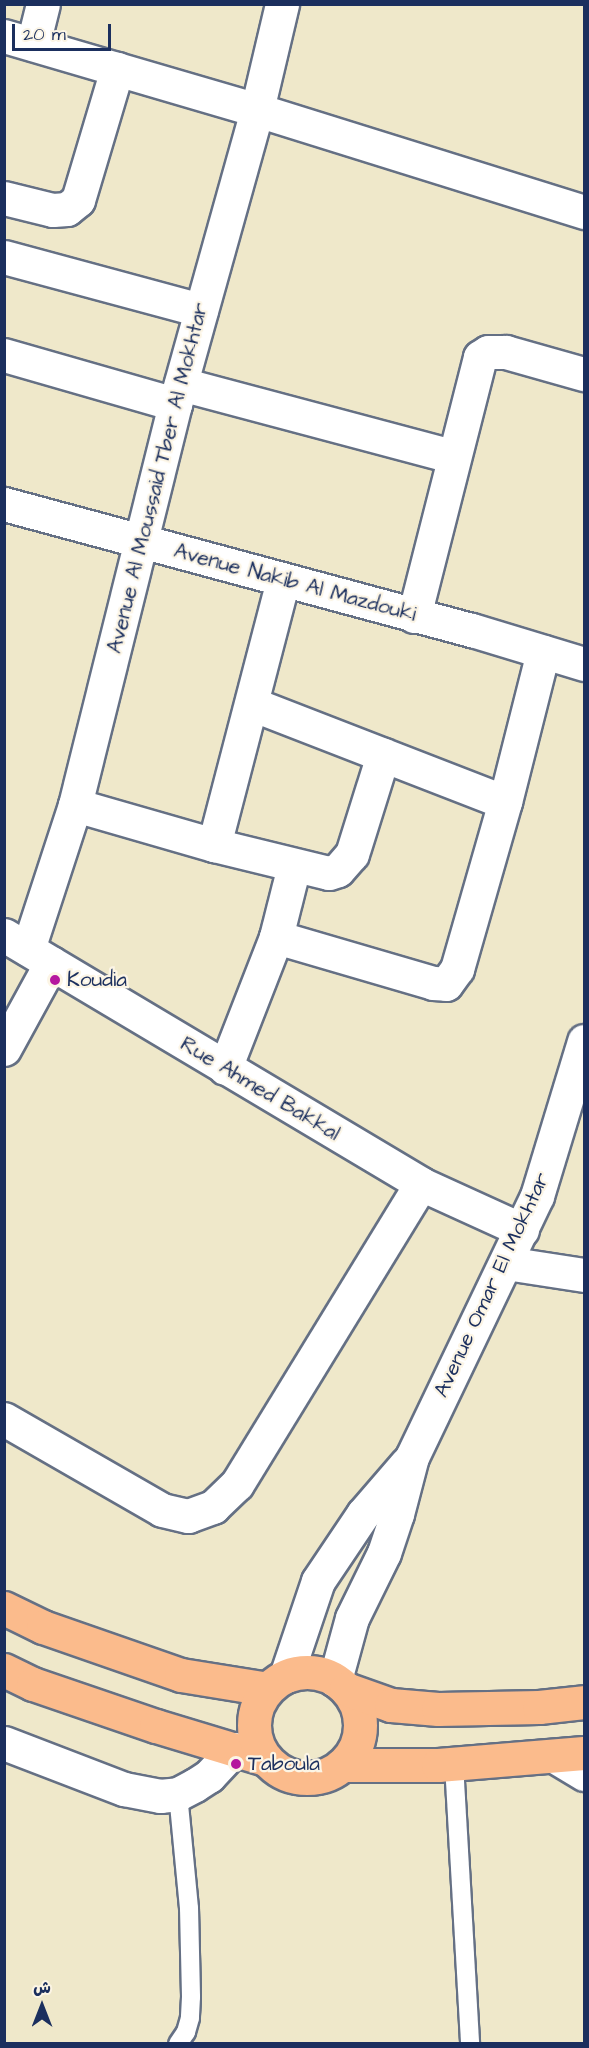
<!DOCTYPE html>
<meta charset="utf-8">
<style>
body{margin:0}
#map{position:relative;width:589px;height:2048px;overflow:hidden;background:#efe8ca;font-family:"Architects Daughter","Playpen Sans Arabic",sans-serif}
div>[style]{position:absolute}
[style*='--x']{left:calc(var(--x)*1px);top:calc(var(--y)*1px);width:calc(var(--w)*1px);rotate:calc(var(--a)*1deg)}
.roads{filter:drop-shadow(2px 0 #657084) drop-shadow(-2px 0 #657084) drop-shadow(0 2px #657084) drop-shadow(0 -2px #657084)}
.service>*{height:18px;margin:-9px;padding:0 9px;transform-origin:9px;border-radius:9px;background:#fff}
.minor>*{height:33px;margin:-16.5px;padding:0 16.5px;transform-origin:16.5px;border-radius:16.5px;background:#fff}
.trunk>*{height:33px;margin:-16.5px;padding:0 16.5px;transform-origin:16.5px;border-radius:16.5px;background:#fbbb8c}
.trunk>.ring{margin:-16.5px;padding:0;box-sizing:content-box;background:none;border:33px solid #fbbb8c;border-radius:50%}
.dots>*{width:16px;height:16px;translate:-50% -50%;box-sizing:border-box;border:3px solid #fcf5e5;border-radius:50%}
span{translate:-50% -50%;white-space:nowrap;text-align:center;line-height:1.15;-webkit-text-stroke:4.5px #fcf5e5;paint-order:stroke}
.street-label{font-size:21px;color:#1b2f5e}
.poi-label{font-size:21px;color:#1b2f5e}
.left{translate:0 -50%;text-align:left}
.frame{position:absolute;inset:0;border:6px solid #1b2f5e;pointer-events:none}
.north{position:absolute;left:12px;top:1976px;width:60px;height:60px;-webkit-text-stroke:4px #fcf5e5;paint-order:stroke;rotate:0deg;font-size:16px;font-weight:700;line-height:24px;text-align:center;color:#1b2f5e}
.north::after{content:'';display:block;margin:auto;width:21px;height:27px;background:#1b2f5e;clip-path:polygon(50% 0,100% 100%,50% 72%,0 100%)}
.scale{position:absolute;left:12px;top:24px;width:99px;height:27px;box-sizing:border-box;border:3px solid #1b2f5e;border-top:0;padding-left:8px;font-size:18px;line-height:21px;white-space:nowrap;color:#1b2f5e;-webkit-text-stroke:4px #fcf5e5;paint-order:stroke}
</style>
<div id="map">
<div class="roads">
<div class="service">
<div style="--x:454;--y:1764;--w:280;--a:86.7"></div>
<div style="--x:178;--y:1794;--w:115;--a:84.5"></div>
<div style="--x:189;--y:1908;--w:89;--a:88.7"></div>
<div style="--x:191;--y:1997;--w:21;--a:93"></div>
<div style="--x:190;--y:2018;--w:15;--a:106"></div>
<div style="--x:186;--y:2032;--w:14;--a:124"></div>
</div>
<div class="minor">
<div style="--x:4;--y:36;--w:264;--a:16.3"></div>
<div style="--x:257;--y:110;--w:343;--a:17.3"></div>
<div style="--x:33;--y:44;--w:41;--a:-76"></div>
<div style="--x:4;--y:198;--w:50;--a:13.8"></div>
<div style="--x:53;--y:210;--w:14;--a:-4"></div>
<div style="--x:67;--y:209;--w:14;--a:-39"></div>
<div style="--x:78;--y:200;--w:137;--a:-73.4"></div>
<div style="--x:4;--y:257;--w:204;--a:15.1"></div>
<div style="--x:4;--y:355;--w:178;--a:16"></div>
<div style="--x:181;--y:384;--w:280;--a:14.9"></div>
<div style="--x:4;--y:504;--w:485;--a:15.1"></div>
<div style="--x:472;--y:630;--w:117;--a:16.9"></div>
<div style="--x:414;--y:616;--w:267;--a:-75.7"></div>
<div style="--x:480;--y:357;--w:9;--a:-32"></div>
<div style="--x:488;--y:352;--w:18;--a:0"></div>
<div style="--x:506;--y:352;--w:81;--a:15.8"></div>
<div style="--x:252;--y:704;--w:271;--a:21.2"></div>
<div style="--x:505;--y:802;--w:155;--a:-75.8"></div>
<div style="--x:75;--y:805;--w:145;--a:16.1"></div>
<div style="--x:214;--y:845;--w:118;--a:13.7"></div>
<div style="--x:329;--y:873;--w:9;--a:-18"></div>
<div style="--x:338;--y:870;--w:21;--a:-49"></div>
<div style="--x:352;--y:854;--w:104;--a:-72.6"></div>
<div style="--x:214;--y:845;--w:274;--a:-75.4"></div>
<div style="--x:4;--y:935;--w:486;--a:30.8"></div>
<div style="--x:421;--y:1184;--w:111;--a:24.5"></div>
<div style="--x:276;--y:937;--w:164;--a:16.3"></div>
<div style="--x:433;--y:983;--w:13;--a:4"></div>
<div style="--x:446;--y:984;--w:19;--a:-54"></div>
<div style="--x:457;--y:969;--w:174;--a:-74"></div>
<div style="--x:28;--y:949;--w:151;--a:-71.9"></div>
<div style="--x:75;--y:805;--w:413;--a:-76"></div>
<div style="--x:175;--y:404;--w:305;--a:-74.4"></div>
<div style="--x:257;--y:110;--w:109;--a:-76.7"></div>
<div style="--x:4;--y:1049;--w:98;--a:-61.3"></div>
<div style="--x:225;--y:1068;--w:141;--a:-68.7"></div>
<div style="--x:276;--y:937;--w:73;--a:-75.8"></div>
<div style="--x:506;--y:1263;--w:79;--a:8.7"></div>
<div style="--x:4;--y:1419;--w:182;--a:29.9"></div>
<div style="--x:162;--y:1510;--w:27;--a:13"></div>
<div style="--x:188;--y:1516;--w:27;--a:-20"></div>
<div style="--x:213;--y:1507;--w:33;--a:-44"></div>
<div style="--x:237;--y:1484;--w:352;--a:-58.5"></div>
<div style="--x:286;--y:1676;--w:100;--a:-71.4"></div>
<div style="--x:318;--y:1581;--w:81;--a:-56.1"></div>
<div style="--x:363;--y:1514;--w:67;--a:-49.2"></div>
<div style="--x:335;--y:1680;--w:64;--a:-74.7"></div>
<div style="--x:352;--y:1618;--w:72;--a:-63.8"></div>
<div style="--x:384;--y:1553;--w:41;--a:-71.6"></div>
<div style="--x:397;--y:1514;--w:59;--a:-75.3"></div>
<div style="--x:412;--y:1457;--w:289;--a:-64.4"></div>
<div style="--x:537;--y:1196;--w:162;--a:-73.1"></div>
<div style="--x:4;--y:1743;--w:129;--a:21"></div>
<div style="--x:124;--y:1789;--w:37;--a:11"></div>
<div style="--x:160;--y:1796;--w:18;--a:-6"></div>
<div style="--x:178;--y:1794;--w:19;--a:-28"></div>
<div style="--x:195;--y:1785;--w:17;--a:-33"></div>
<div style="--x:209;--y:1776;--w:37;--a:-47"></div>
<div style="--x:556;--y:1757;--w:33;--a:31"></div>
</div>
<div class="trunk">
<div style="--x:4;--y:1608;--w:43;--a:26"></div>
<div style="--x:43;--y:1627;--w:146;--a:19.2"></div>
<div style="--x:181;--y:1675;--w:87;--a:9.2"></div>
<div style="--x:4;--y:1670;--w:32;--a:26"></div>
<div style="--x:33;--y:1684;--w:130;--a:18.9"></div>
<div style="--x:156;--y:1726;--w:114;--a:16.8"></div>
<div class="ring" style="left:254px;top:1672px;width:73px;height:73px"></div>
<div style="--x:346;--y:1689;--w:48;--a:19.6"></div>
<div style="--x:391;--y:1705;--w:47;--a:4.9"></div>
<div style="--x:438;--y:1709;--w:101;--a:-1.1"></div>
<div style="--x:539;--y:1707;--w:45;--a:-6.3"></div>
<div style="--x:342;--y:1765;--w:96;--a:0"></div>
<div style="--x:438;--y:1765;--w:146;--a:-4.7"></div>
</div>
</div>
<div class="dots">
<div style="left:55px;top:980px;background:#b5179e"></div>
<div style="left:236px;top:1764px;background:#b5179e"></div>
</div>
<div class="street-label">
<span style="left:158px;top:478px;rotate:-76deg">Avenue Al Moussaid Tber Al Mokhtar</span>
<span style="left:295px;top:583px;rotate:15deg">Avenue Nakib Al Mazdouki</span>
<span style="left:260px;top:1089px;rotate:31deg">Rue Ahmed Bakkal</span>
<span style="left:492px;top:1285px;rotate:-65deg">Avenue Omar El Mokhtar</span>
</div>
<div class="poi-label">
<span class="left" style="left:67px;top:980px">Koudia</span>
<span class="left" style="left:248px;top:1764px">Taboula</span>
</div>
<div class="frame"></div>
<div class="north">ش</div>
<div class="scale">20 m</div>
</div>
